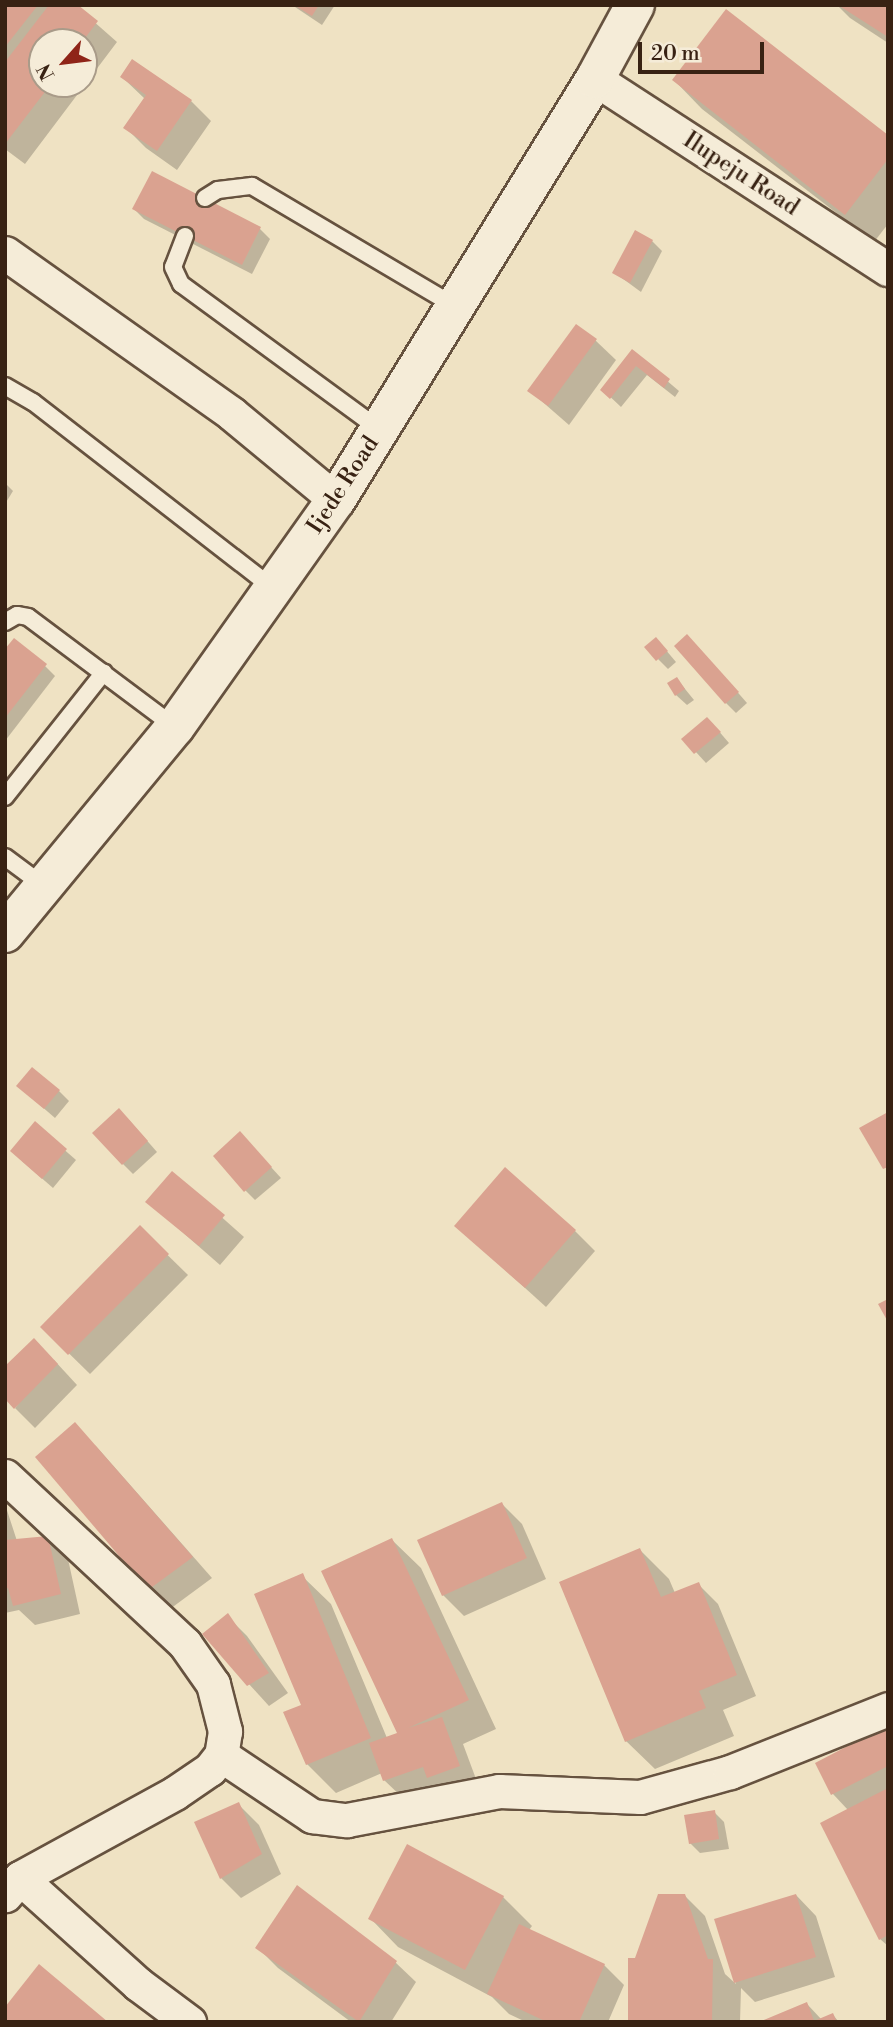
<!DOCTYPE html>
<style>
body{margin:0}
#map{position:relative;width:893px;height:2027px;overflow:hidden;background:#efe2c3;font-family:"Libre Bodoni",serif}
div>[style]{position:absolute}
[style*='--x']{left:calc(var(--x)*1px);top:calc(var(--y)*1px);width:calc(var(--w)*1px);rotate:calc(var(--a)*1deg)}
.shadow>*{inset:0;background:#0003}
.building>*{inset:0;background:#daa290}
.roads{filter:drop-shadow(2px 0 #66523f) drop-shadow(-2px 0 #66523f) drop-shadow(0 2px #66523f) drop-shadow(0 -2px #66523f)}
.service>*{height:16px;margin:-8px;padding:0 8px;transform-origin:8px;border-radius:8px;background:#f5ecd8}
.minor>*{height:33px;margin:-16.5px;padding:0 16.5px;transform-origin:16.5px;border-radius:16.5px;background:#f5ecd8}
.secondary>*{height:38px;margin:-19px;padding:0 19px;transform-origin:19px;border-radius:19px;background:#f5ecd8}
span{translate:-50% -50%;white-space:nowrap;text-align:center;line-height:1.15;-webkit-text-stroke:6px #f5ecd8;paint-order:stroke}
.street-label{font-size:23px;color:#382213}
.frame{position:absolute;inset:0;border:7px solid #382213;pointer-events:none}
.north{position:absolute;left:28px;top:28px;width:70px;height:70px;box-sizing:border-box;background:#f5ecd8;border:2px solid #a99b89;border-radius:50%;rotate:242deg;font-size:19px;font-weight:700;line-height:28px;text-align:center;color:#382213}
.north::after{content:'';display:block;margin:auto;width:24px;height:32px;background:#8f2418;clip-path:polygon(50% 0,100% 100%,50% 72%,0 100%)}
.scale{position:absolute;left:638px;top:42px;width:126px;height:32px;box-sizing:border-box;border:4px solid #382213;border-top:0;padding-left:9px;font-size:21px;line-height:24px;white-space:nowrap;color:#382213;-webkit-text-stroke:5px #f5ecd8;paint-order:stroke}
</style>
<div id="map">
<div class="shadow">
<div style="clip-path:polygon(evenodd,5px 5px,75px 5px,117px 42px,25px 164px,5px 149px,5px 5px,42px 42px,84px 42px,84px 84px,42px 84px,42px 42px)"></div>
<div style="clip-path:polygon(292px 5px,335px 5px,322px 25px)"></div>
<div style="clip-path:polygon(837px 5px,888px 5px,888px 43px,850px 18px)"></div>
<div style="clip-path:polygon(122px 77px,191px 101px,211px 121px,177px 170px,146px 148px,126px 128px,145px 99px)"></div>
<div style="clip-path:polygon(674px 80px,888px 137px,888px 224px,874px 242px,702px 109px)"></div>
<div style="clip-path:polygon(134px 209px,260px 229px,270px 239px,252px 274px,144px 219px)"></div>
<div style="clip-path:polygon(652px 241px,662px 251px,641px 292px,615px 273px)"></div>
<div style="clip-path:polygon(595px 340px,616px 360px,569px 425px,530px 391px)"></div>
<div style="clip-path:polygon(632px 351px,679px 391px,675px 397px,647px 375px,621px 407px,603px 390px)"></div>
<div style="clip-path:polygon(5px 483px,13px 491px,5px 504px)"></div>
<div style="clip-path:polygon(697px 646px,747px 703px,736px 713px,726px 703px)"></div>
<div style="clip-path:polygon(665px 649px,676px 662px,668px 669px,658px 659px)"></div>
<div style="clip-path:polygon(5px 652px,45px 666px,55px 676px,5px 741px)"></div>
<div style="clip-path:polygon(677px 679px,694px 700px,687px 705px,676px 695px)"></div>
<div style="clip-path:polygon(717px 729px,729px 743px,706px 763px,684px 739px)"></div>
<div style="clip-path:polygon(18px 1086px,59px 1091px,69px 1101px,55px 1118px)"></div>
<div style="clip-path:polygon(129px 1120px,157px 1152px,133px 1174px,123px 1164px)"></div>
<div style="clip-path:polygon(35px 1124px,76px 1160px,53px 1188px,22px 1161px)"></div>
<div style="clip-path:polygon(250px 1144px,281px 1178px,255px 1200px,245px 1190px)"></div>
<div style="clip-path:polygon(172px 1173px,244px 1237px,220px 1265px,148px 1202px)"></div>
<div style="clip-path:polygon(457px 1226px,575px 1231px,595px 1251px,546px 1307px)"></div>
<div style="clip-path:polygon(140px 1228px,188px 1275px,90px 1374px,42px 1327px)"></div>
<div style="clip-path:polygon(54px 1360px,77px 1385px,35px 1428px,15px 1408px)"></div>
<div style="clip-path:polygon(95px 1445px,212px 1578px,170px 1609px,149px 1589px)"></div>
<div style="clip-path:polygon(5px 1504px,17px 1541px,48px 1538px,68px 1559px,80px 1614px,35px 1625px,19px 1610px,5px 1613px)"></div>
<div style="clip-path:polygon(502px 1504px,522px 1524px,546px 1579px,464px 1616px,443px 1595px,419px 1541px)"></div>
<div style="clip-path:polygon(392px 1540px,421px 1568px,496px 1729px,463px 1744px,479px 1787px,405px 1800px,384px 1780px,382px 1773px,336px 1793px,307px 1764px,303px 1706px,302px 1576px,331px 1604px,387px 1738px,399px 1734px)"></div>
<div style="clip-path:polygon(640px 1550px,669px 1579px,675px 1593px,698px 1584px,718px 1604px,756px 1696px,723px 1710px,734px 1736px,655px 1769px,626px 1741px)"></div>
<div style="clip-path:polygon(227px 1616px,247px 1636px,288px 1693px,269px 1706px,204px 1635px)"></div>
<div style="clip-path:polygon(888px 1727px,888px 1946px,880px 1939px,848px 1810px,833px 1794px,817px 1764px)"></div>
<div style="clip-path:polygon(238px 1804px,259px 1825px,281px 1874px,241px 1898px,221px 1878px)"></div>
<div style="clip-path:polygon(714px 1812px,724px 1822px,729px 1849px,700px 1853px,690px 1843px)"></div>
<div style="clip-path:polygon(796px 1895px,816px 1916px,835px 1977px,755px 2002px,741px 1988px,740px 2022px,630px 2022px,636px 1959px,685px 1896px,705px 1916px,725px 1974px,736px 1984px,716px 1920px)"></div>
<div style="clip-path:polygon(503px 1897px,532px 1926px,529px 1930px,604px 1965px,624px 1985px,608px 2022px,526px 2022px,509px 2014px,492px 1997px,398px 1947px,370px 1918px)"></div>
<div style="clip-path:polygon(257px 1947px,395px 1962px,416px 1982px,391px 2022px,351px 2022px,278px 1968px)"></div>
<div style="clip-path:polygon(807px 2004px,822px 2020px,833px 2015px,839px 2022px,763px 2022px)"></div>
</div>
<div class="building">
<div style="clip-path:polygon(5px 5px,38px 5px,5px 47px)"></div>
<div style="clip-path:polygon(49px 5px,78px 5px,98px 21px,82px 42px,42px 42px,42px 84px,51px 84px,5px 144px,5px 62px)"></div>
<div style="clip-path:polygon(294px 5px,319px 5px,312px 16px)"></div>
<div style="clip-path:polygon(838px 5px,888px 5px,888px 37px)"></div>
<div style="clip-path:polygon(726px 9px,888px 135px,888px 159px,845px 215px,672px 80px)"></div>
<div style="clip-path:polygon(132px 59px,192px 100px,157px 151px,123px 128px,146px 95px,120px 77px)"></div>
<div style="clip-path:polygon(152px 171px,261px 227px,242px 265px,132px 209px)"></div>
<div style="clip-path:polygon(635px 230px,653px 240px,630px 283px,612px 273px)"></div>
<div style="clip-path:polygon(576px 324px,597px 339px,548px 406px,527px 391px)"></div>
<div style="clip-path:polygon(632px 349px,670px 379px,664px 388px,636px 366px,610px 399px,600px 390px)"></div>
<div style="clip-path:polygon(687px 634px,739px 692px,725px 704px,674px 646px)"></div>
<div style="clip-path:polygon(656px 637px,668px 651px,656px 661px,644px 647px)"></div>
<div style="clip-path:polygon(14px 638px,47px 664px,5px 718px,5px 649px)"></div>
<div style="clip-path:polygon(677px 677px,685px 689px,675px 696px,667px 683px)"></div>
<div style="clip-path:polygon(707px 717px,721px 732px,694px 754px,681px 739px)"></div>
<div style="clip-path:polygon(32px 1067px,60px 1090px,44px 1109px,16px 1086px)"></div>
<div style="clip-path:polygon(119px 1108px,148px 1141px,122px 1165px,92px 1133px)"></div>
<div style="clip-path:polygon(888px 1112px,888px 1167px,883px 1169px,859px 1128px)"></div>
<div style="clip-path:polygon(35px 1121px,67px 1149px,42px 1179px,10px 1151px)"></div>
<div style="clip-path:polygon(240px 1131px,272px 1167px,244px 1192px,213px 1156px)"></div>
<div style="clip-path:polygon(505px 1167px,576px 1230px,525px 1288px,454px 1226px)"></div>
<div style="clip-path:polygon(172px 1171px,225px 1215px,199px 1246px,145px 1202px)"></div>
<div style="clip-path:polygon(140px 1225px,169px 1254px,68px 1355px,40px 1327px)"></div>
<div style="clip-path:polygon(888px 1299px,888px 1322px,878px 1304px)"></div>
<div style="clip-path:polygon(34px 1338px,58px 1364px,14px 1409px,5px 1399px,5px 1366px)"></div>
<div style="clip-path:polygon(75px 1422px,193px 1557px,148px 1590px,35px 1457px)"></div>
<div style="clip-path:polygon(502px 1502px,527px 1558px,442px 1596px,417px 1540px)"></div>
<div style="clip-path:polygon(48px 1536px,61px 1594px,13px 1606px,8px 1588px,5px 1589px,5px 1540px)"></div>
<div style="clip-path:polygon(392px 1538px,469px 1700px,408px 1728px,442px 1717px,460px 1766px,427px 1778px,423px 1767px,383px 1781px,369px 1743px,397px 1733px,321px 1571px)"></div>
<div style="clip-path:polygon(640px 1548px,661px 1597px,699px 1582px,737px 1675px,699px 1691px,706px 1708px,625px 1742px,559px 1582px)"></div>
<div style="clip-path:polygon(303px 1573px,371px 1738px,306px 1765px,283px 1712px,301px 1705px,254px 1594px)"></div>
<div style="clip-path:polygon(228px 1613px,269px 1673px,247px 1686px,202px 1634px)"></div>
<div style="clip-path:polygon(888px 1725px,888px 1766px,831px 1795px,815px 1763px)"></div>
<div style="clip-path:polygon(888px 1788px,888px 1935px,879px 1940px,820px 1823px)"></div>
<div style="clip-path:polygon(239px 1802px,262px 1854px,220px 1879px,194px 1822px)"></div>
<div style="clip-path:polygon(715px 1810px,719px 1839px,689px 1844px,684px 1815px)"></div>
<div style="clip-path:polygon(407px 1844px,504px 1896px,465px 1970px,368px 1919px)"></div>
<div style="clip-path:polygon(297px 1885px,397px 1961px,359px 2022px,255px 1948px)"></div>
<div style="clip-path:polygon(658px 1894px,685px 1894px,708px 1959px,713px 1959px,712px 2022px,628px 2022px,628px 1958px,635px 1958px)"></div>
<div style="clip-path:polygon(796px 1894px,816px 1957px,734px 1983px,714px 1919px)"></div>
<div style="clip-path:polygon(519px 1924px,605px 1964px,579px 2022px,547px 2022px,487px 1994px)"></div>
<div style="clip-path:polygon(39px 1964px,108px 2022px,5px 2022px,5px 2007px)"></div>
<div style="clip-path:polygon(807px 2002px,814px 2021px,833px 2013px,837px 2022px,759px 2022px)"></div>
</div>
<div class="roads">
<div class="service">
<div style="--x:205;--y:198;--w:15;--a:-32"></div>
<div style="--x:218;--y:190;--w:34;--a:-7"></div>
<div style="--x:252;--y:186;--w:236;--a:30.6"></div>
<div style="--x:185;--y:236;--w:33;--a:111"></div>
<div style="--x:173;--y:267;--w:19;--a:65"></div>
<div style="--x:181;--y:284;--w:245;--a:36.2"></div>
<div style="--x:5;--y:386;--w:32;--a:30"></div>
<div style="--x:33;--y:402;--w:304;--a:37.8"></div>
<div style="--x:5;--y:622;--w:14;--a:-30"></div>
<div style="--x:17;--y:615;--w:11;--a:10"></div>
<div style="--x:28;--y:617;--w:184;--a:36.8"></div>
<div style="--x:5;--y:797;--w:159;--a:-51.6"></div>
<div style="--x:5;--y:857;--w:49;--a:36.6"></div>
</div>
<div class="minor">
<div style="--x:595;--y:79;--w:349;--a:33"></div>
<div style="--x:5;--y:253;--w:278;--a:35.3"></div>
<div style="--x:232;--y:414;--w:135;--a:39.6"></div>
<div style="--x:5;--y:1476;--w:246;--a:43"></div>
<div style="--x:185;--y:1644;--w:49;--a:55"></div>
<div style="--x:213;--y:1684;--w:49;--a:75.7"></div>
<div style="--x:225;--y:1731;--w:24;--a:99"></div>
<div style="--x:221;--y:1755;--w:18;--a:128"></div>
<div style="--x:210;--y:1769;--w:42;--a:145.6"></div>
<div style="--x:175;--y:1793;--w:177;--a:151.3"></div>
<div style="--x:20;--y:1878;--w:23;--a:131"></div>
<div style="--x:221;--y:1755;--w:110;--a:33.8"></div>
<div style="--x:312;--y:1816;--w:35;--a:7"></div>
<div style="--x:347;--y:1820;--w:155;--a:-10.8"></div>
<div style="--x:499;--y:1791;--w:141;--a:2.4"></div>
<div style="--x:640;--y:1797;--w:93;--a:-15.5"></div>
<div style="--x:730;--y:1772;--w:170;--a:-21.7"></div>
<div style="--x:20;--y:1878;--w:159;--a:41.9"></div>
<div style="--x:138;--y:1984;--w:64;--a:36.7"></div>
</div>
<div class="secondary">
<div style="--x:5;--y:933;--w:267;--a:-50.5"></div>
<div style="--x:175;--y:727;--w:278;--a:-54.7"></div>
<div style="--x:336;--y:500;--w:494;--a:-58.4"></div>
<div style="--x:595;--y:79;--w:84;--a:-61.6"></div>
</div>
</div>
<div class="street-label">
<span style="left:741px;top:174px;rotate:33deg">Ilupeju Road</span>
<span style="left:343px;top:485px;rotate:-57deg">Ijede Road</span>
</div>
<div class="frame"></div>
<div class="north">N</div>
<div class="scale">20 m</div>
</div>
